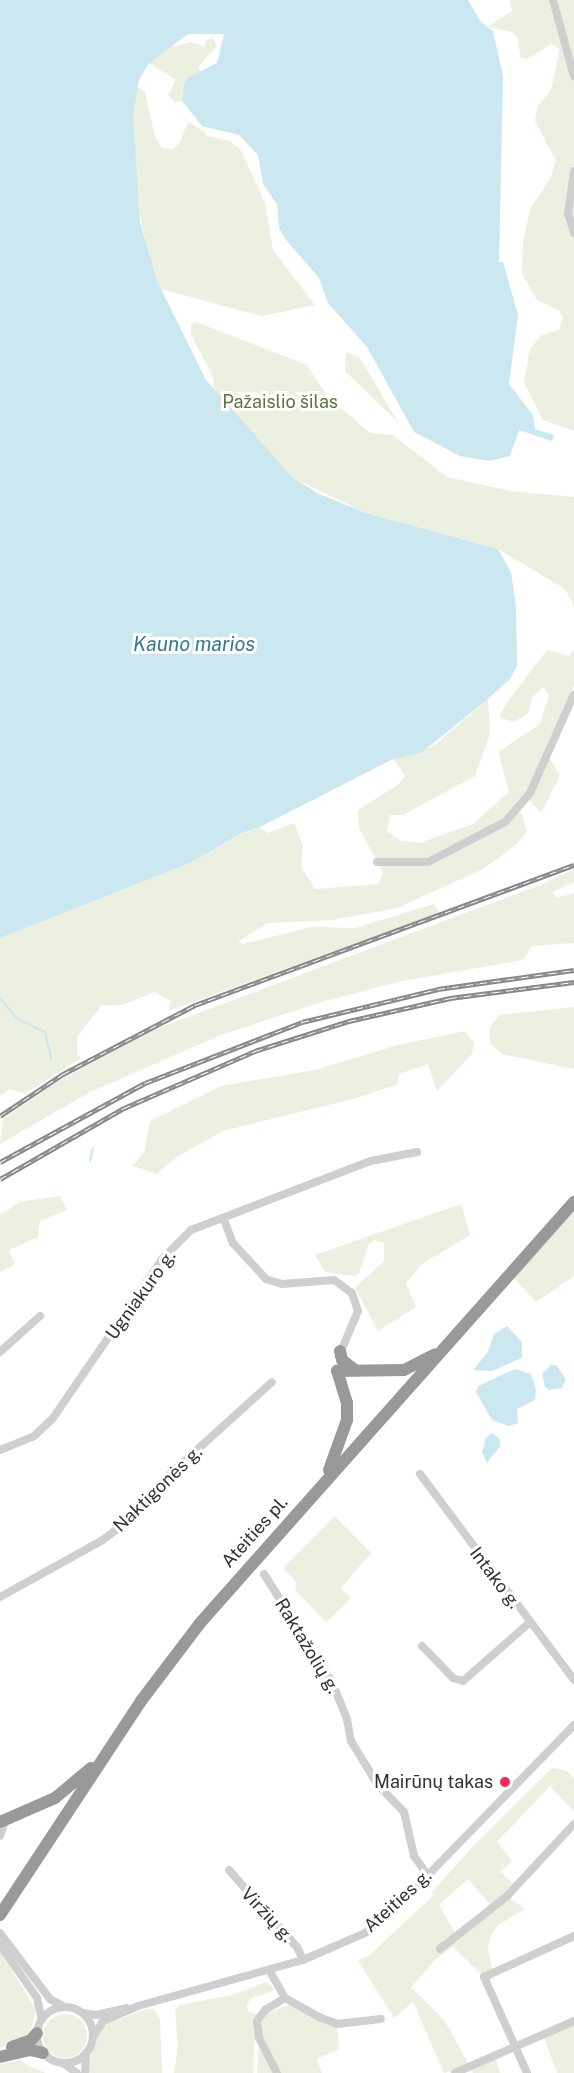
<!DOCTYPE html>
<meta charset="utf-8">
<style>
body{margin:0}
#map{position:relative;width:574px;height:2073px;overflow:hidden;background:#fff;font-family:"Public Sans",sans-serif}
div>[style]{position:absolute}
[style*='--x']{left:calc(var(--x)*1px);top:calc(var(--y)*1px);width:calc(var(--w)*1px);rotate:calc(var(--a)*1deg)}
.green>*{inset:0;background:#ebf0e0}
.round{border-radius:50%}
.water>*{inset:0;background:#cbe8f0}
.stream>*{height:2px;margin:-1px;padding:0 1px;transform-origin:1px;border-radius:1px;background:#cbe8f0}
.minor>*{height:8px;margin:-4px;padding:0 4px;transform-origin:4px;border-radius:4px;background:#cfcfcf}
.minor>.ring{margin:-4px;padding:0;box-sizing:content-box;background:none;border:8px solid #cfcfcf;border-radius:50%}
.highway>*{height:12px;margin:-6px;padding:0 6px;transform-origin:6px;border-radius:6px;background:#999}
.rail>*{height:4.5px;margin-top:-2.25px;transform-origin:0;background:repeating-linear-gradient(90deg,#fff 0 7px,#878787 0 14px);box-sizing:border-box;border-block:2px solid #878787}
.dots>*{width:16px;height:16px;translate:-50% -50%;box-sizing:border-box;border:3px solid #fff;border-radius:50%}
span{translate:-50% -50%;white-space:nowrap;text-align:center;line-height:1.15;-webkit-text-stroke:6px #fff;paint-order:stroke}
.park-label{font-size:18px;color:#5e733b}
.street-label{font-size:18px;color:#323232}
.poi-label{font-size:18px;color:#323232}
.right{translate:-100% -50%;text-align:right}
.water-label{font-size:20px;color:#347a8f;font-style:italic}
</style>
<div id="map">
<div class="green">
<div style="clip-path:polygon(510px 0,574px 0,574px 431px,543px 420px,524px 382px,530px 349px,540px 336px,559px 330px,563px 318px,559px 311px,537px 300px,522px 274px,523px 243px,530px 209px,551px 177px,556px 161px,535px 121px,537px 107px,551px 90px,560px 49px,551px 44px,527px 59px,520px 57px,518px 39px,512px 32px,487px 27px,512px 11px)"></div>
<div style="clip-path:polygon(213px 38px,217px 46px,198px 67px,201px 72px,189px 77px,182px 101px,174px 102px,168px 95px,176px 80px,149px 63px,168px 47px,193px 42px,204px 47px,206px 40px)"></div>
<div style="clip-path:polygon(137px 87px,145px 92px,155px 137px,162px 148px,173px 149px,180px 142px,188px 122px,204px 131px,207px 136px,230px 141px,241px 150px,265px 203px,273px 250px,315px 305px,262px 316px,160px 289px,149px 257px,135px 192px,133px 115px)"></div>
<div style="clip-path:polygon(196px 322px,307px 365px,328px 397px,370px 433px,393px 435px,447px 477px,510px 491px,574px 497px,574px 606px,565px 589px,498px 549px,366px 513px,293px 478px,214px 391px,213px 377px,191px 335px,191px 324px)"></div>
<div style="clip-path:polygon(346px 352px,360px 358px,398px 422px,345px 371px)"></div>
<div style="clip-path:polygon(574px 649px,574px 685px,545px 750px,560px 776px,541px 813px,528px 799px,519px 805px,527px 831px,517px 844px,483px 869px,397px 908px,332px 920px,267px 923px,238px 942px,243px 944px,311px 927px,355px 928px,434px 904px,440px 913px,168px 1011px,171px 1001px,154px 992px,123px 1005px,102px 1005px,77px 1037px,77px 1054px,81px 1058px,25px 1094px,10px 1089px,0 1096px,0 938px,190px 863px,243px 833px,260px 827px,268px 833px,294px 823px,303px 846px,301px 866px,315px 889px,378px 884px,383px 873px,359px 828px,358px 810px,399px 784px,405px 775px,393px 759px,434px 746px,488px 699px,490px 734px,475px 776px,403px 815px,390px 815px,387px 831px,401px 841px,420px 843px,473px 824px,509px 792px,498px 752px,540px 724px,549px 695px,543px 687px,532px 697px,528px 714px,513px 722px,499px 717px,506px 704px,547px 650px,569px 656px)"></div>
<div style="clip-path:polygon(574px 869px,574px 882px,552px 892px,556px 898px,574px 893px,574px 943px,532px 946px,523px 960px,402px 981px,321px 1002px,221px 1035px,88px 1093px,0 1144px,3px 1119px,55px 1083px,153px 1030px,540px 885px)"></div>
<div style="clip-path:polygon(574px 1007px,574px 1069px,502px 1054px,490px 1044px,489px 1029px,499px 1015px)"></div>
<div style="clip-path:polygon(465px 1031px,474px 1043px,472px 1054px,437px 1091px,428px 1064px,399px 1074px,398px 1084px,353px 1099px,223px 1131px,175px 1158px,157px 1174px,133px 1166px,144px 1152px,150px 1121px,221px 1086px,315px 1070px,398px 1045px)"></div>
<div style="clip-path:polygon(60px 1196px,67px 1210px,40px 1221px,38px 1237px,9px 1250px,15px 1265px,0 1272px,0 1215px,20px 1202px)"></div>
<div style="clip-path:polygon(461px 1204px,470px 1235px,422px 1264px,406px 1283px,416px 1307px,378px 1331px,355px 1288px,384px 1261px,384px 1243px,375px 1240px,369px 1244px,359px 1273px,354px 1276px,325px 1272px,315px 1255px)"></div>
<div style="clip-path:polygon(574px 1209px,574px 1276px,536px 1302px,514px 1278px)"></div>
<div style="clip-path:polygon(335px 1516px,371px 1553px,341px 1588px,351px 1598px,326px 1622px,295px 1590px,297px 1583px,283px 1568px)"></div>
<div style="clip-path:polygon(evenodd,552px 1768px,567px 1771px,574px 1779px,574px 1812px,550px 1786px,497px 1842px,512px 1861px,500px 1872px,517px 1887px,507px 1896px,525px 1909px,498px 1925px,491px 1936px,488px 1947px,493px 1974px,484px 1977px,453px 1947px,436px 1959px,411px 1987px,445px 2021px,470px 2067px,495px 2056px,500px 2073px,473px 2073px,469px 2067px,444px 2073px,413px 2002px,394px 2018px,358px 1960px,368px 1956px,433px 1896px,431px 1893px,475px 1844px,552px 1768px,468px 1879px,489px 1903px,489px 1911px,455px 1933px,439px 1905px,468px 1879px)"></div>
<div style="clip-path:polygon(0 1951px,36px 2010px,30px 2033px,0 2048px)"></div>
<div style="clip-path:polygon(267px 1982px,275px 1990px,250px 1999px,247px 2005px,248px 2011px,256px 2014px,253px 2073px,174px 2073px,178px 2046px,175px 2011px,179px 2005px,232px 1995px)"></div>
<div style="clip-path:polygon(290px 2004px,337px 2026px,339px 2049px,317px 2059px,322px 2073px,257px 2073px,260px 2025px,266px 2014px)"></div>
<div style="clip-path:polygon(147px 2009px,154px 2009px,160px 2020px,162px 2073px,86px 2073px,97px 2035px,105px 2024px)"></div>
<div class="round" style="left:43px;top:2014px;width:44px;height:44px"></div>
<div style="clip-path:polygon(574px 2025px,574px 2073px,557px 2073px,544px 2038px)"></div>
<div style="clip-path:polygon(20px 2060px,27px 2065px,46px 2073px,0 2073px,0 2064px)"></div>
</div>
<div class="water">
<div style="clip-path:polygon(0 0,468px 0,481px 22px,493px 31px,503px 76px,499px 262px,503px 262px,518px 315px,509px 384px,533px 415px,535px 429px,554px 435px,552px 441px,519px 430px,510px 456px,489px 461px,460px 456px,414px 432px,367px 347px,328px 303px,319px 278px,286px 240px,279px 228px,277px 204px,263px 184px,258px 155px,239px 135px,202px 126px,182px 101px,184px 85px,189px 77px,217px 63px,224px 34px,188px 34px,149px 63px,139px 80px,133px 115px,140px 222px,157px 281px,206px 380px,293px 478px,317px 493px,366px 513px,498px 549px,511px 572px,516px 606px,517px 666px,510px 679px,488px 699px,421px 753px,393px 759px,260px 827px,242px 833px,190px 863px,0 938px)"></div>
<div style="clip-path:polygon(507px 1326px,522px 1342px,522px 1358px,492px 1371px,473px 1370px,488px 1352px,494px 1334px)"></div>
<div style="clip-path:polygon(551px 1365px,556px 1365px,566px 1379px,562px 1388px,549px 1390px,545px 1387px,542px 1374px)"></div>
<div style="clip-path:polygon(515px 1369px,531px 1374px,536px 1390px,535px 1400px,517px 1409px,518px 1423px,509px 1426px,492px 1420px,476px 1392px,478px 1386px)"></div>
<div style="clip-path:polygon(492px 1433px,500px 1439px,500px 1446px,487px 1463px,482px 1452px,486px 1438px)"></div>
</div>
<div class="stream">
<div style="--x:0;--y:998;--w:26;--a:51"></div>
<div style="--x:16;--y:1018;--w:32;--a:26"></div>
<div style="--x:45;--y:1032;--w:27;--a:77"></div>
<div style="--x:90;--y:1161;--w:13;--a:-77"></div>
</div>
<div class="minor">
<div style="--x:553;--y:0;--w:79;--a:74.6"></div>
<div style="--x:574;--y:171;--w:43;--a:97.9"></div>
<div style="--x:568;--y:214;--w:20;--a:72"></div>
<div style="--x:377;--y:862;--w:51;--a:0"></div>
<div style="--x:428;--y:862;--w:87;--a:-27.5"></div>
<div style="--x:505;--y:822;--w:38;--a:-49"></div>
<div style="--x:530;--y:793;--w:108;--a:-66"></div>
<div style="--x:224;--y:1220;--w:25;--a:69"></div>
<div style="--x:233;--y:1243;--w:49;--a:47.5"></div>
<div style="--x:266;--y:1279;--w:17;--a:17"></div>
<div style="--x:282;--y:1284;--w:52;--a:-4.4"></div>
<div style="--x:334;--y:1280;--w:22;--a:36"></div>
<div style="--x:352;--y:1293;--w:19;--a:72"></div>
<div style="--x:358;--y:1311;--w:49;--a:112.9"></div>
<div style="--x:0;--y:1352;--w:54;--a:-42"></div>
<div style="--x:0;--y:1450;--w:37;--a:-22"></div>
<div style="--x:34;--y:1436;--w:26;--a:-43"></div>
<div style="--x:53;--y:1418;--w:194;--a:-55.5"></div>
<div style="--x:163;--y:1258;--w:40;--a:-45"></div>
<div style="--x:191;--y:1230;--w:193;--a:-21"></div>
<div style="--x:371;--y:1161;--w:47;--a:-11.1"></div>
<div style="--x:420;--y:1474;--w:257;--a:53.2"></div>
<div style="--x:264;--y:1574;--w:128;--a:57.8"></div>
<div style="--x:332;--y:1682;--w:40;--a:68"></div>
<div style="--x:347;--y:1719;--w:22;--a:80"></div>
<div style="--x:351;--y:1741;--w:52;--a:58.5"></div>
<div style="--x:378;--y:1785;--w:37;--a:46"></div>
<div style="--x:404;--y:1812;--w:45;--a:77.2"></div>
<div style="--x:414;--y:1856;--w:24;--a:55"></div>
<div style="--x:0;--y:1597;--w:115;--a:-29"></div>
<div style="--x:101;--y:1541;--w:29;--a:-36"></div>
<div style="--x:124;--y:1524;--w:65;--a:-47.5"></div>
<div style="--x:168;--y:1476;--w:140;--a:-42.1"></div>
<div style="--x:422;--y:1646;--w:45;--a:45.9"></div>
<div style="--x:453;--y:1678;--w:10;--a:17"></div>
<div style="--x:463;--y:1681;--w:88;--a:-41.3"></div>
<div style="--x:0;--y:1836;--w:18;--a:-71"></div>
<div style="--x:229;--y:1870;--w:103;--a:48.6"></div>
<div style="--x:297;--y:1947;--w:14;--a:65"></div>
<div style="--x:0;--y:1933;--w:83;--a:52.9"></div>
<div style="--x:50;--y:1999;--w:17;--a:28"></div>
<div style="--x:0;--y:1945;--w:65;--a:55.1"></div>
<div style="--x:37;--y:1998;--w:22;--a:77"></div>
<div style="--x:440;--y:1949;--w:85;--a:-38.3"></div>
<div style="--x:507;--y:1896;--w:98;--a:-47.1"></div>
<div style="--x:269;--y:1970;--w:32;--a:60"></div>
<div style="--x:285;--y:1998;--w:39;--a:29"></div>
<div style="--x:319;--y:2017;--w:19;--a:21"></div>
<div style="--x:337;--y:2024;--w:44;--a:-6.5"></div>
<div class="ring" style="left:37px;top:2007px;width:48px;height:48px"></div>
<div style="--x:83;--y:2013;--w:13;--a:9"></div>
<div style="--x:96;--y:2015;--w:31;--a:-13"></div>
<div style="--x:93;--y:2037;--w:19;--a:-58"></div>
<div style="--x:103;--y:2021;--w:38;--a:-23"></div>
<div style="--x:138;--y:2006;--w:171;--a:-15.6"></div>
<div style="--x:303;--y:1960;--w:68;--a:-23.5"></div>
<div style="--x:365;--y:1933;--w:40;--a:-39"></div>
<div style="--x:396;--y:1908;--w:255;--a:-45.8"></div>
<div style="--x:63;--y:2063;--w:17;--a:36"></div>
<div style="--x:85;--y:2073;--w:20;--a:-87"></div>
<div style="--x:277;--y:2073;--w:39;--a:-117"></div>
<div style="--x:259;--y:2038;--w:17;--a:-97"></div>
<div style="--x:257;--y:2021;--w:14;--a:-54"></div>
<div style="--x:265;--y:2010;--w:23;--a:-31"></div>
<div style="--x:455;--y:2073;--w:130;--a:-23.6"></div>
<div style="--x:527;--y:2073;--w:105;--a:-114.1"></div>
<div style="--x:484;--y:1977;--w:99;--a:-24.5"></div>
</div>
<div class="highway">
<div style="--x:340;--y:1351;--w:9;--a:77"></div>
<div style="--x:342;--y:1360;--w:16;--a:38"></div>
<div style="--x:329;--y:1470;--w:53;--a:-70.2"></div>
<div style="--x:347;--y:1420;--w:17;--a:-90"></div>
<div style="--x:347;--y:1403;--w:34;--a:-107"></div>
<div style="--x:337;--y:1371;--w:67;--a:-0.9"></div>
<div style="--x:404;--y:1370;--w:34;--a:-27"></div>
<div style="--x:0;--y:1822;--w:60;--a:-23.6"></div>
<div style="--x:55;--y:1798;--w:47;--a:-39.8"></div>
<div style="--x:0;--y:1915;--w:256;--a:-56.6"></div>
<div style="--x:141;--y:1701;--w:99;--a:-52.8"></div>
<div style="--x:201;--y:1622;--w:562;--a:-48.39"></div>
<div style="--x:12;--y:2047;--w:20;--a:-20"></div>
<div style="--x:31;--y:2040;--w:9;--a:-49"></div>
<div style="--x:0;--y:2057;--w:31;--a:-13"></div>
<div style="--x:30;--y:2050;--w:13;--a:13"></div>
</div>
<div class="rail">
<div style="--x:0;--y:1116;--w:76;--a:-33.7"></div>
<div style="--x:63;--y:1074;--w:149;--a:-27.6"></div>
<div style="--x:195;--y:1005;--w:404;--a:-20.3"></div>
<div style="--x:0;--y:1162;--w:165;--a:-28.6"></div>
<div style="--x:145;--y:1083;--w:168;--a:-21.2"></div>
<div style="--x:302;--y:1022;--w:140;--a:-13.6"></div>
<div style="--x:438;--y:989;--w:137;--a:-8"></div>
<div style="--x:0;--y:1179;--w:143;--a:-29.8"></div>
<div style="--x:124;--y:1108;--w:143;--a:-23.5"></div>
<div style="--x:255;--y:1051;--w:99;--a:-17.7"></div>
<div style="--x:349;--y:1021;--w:104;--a:-12.8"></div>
<div style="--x:450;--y:998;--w:125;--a:-7.4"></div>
</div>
<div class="dots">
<div style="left:505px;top:1782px;background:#f32a59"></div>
</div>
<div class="park-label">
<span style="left:280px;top:402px">Pažaislio šilas</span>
</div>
<div class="street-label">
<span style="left:141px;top:1295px;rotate:-54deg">Ugniakuro g.</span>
<span style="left:158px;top:1489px;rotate:-44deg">Naktigonės g.</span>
<span style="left:255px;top:1532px;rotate:-48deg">Ateities pl.</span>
<span style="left:495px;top:1578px;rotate:53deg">Intako g.</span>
<span style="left:307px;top:1646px;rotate:59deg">Raktažolių g.</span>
<span style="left:398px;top:1901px;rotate:-42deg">Ateities g.</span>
<span style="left:267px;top:1915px;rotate:47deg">Viržių g.</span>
</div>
<div class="poi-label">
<span class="right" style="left:493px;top:1782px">Mairūnų takas</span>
</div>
<div class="water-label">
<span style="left:194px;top:644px">Kauno marios</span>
</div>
</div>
